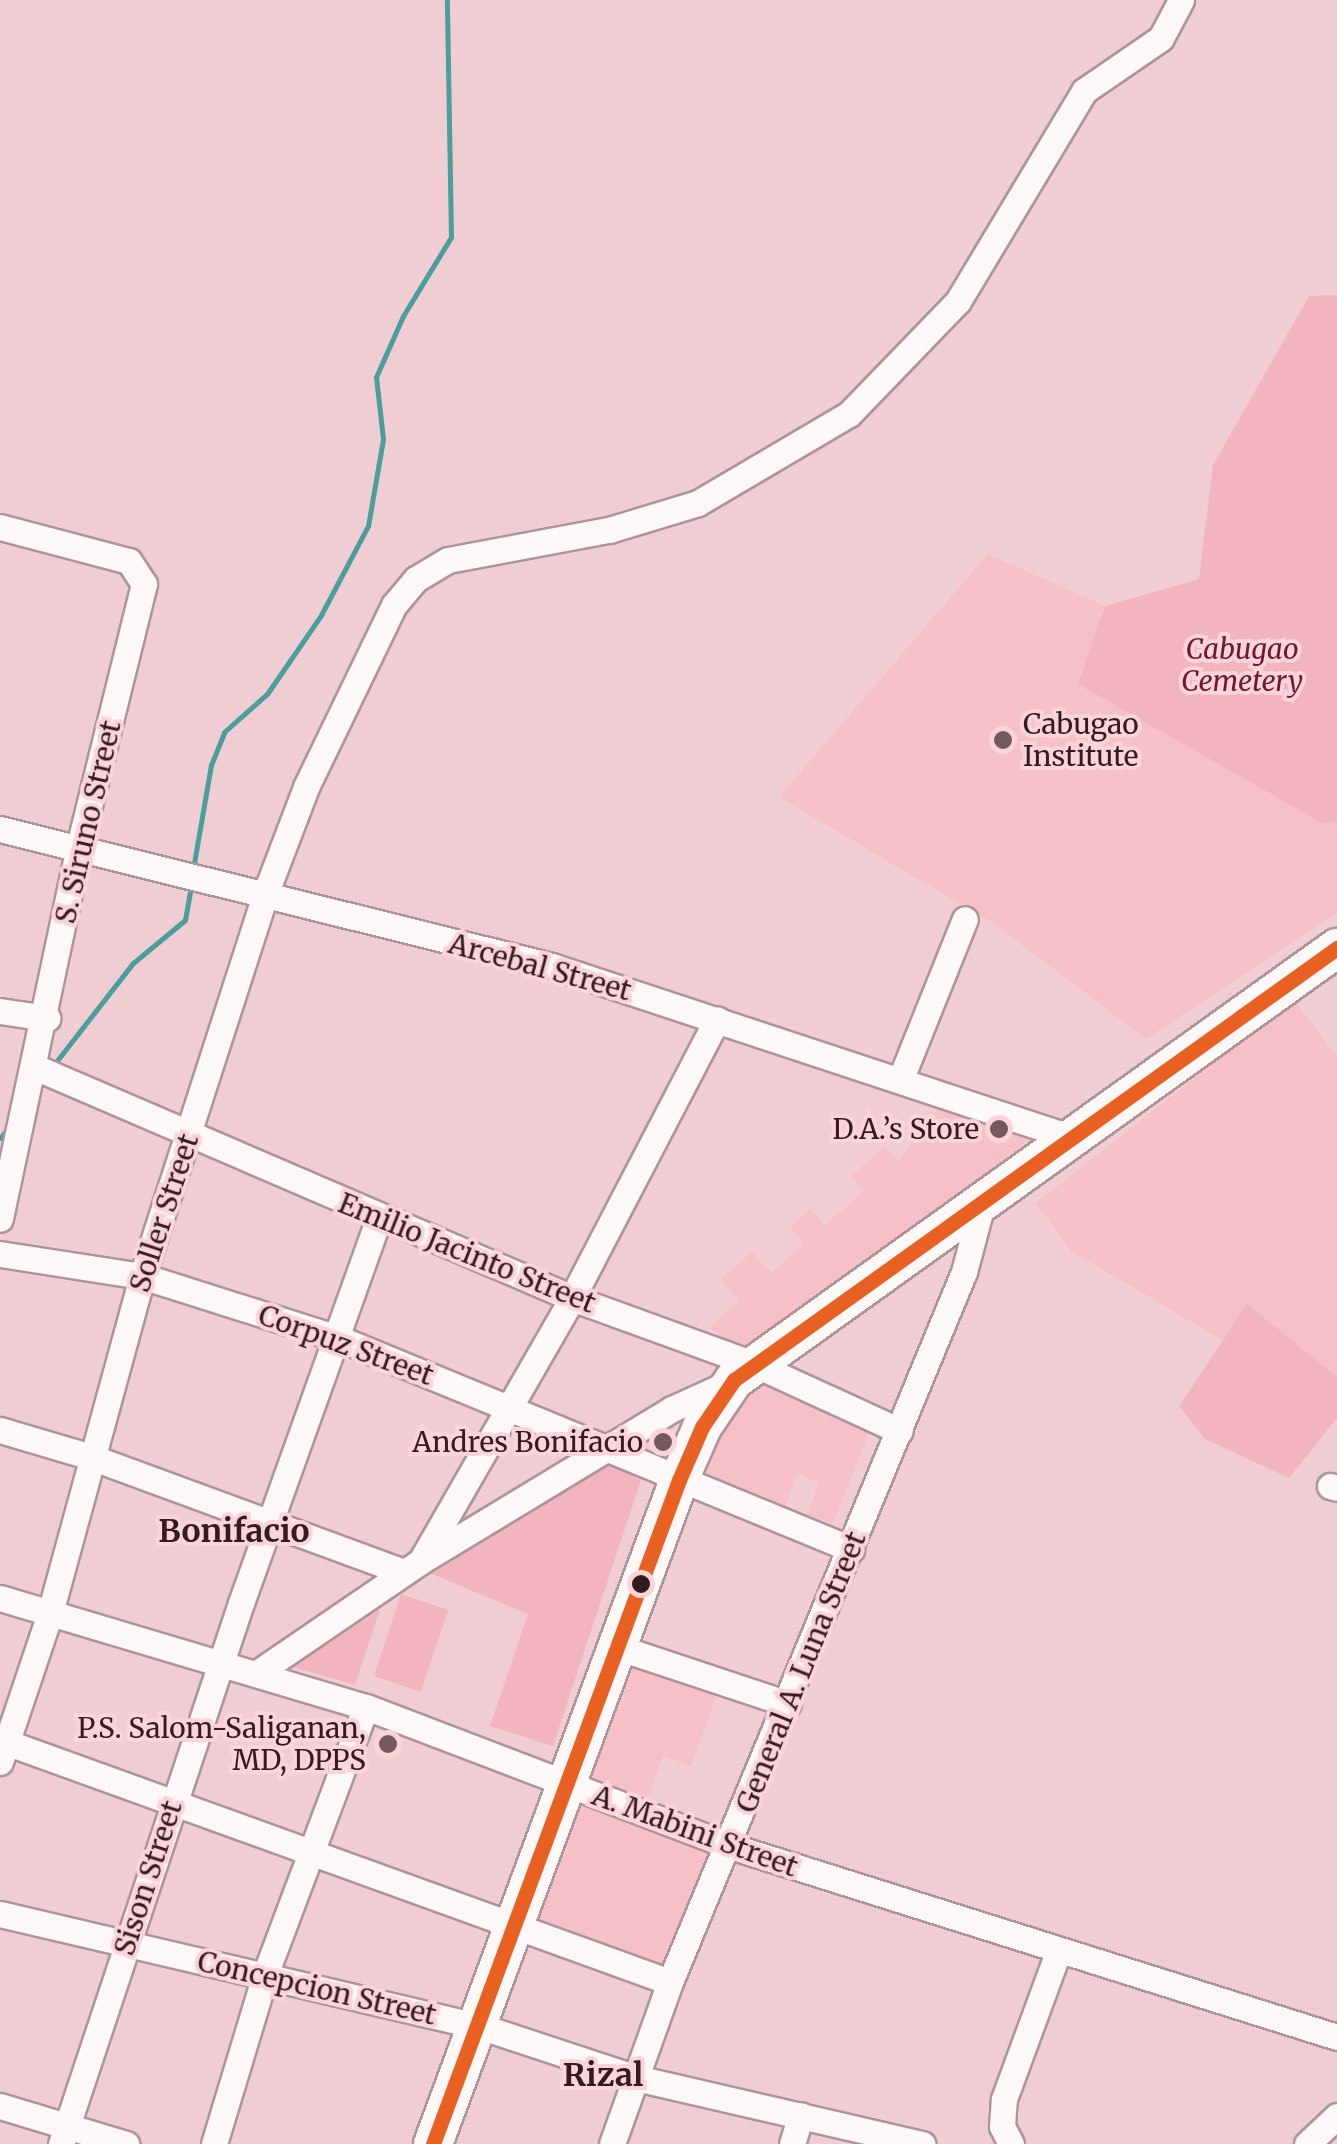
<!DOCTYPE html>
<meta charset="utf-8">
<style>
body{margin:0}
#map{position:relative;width:1337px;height:2144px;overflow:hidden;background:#efcdd3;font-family:Merriweather,serif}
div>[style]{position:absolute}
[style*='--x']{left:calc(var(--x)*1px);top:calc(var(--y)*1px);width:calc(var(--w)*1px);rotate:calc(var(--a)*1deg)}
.built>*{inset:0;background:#f6c0c9}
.green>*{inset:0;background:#f2b5c0}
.stream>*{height:5px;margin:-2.5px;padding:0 2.5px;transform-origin:2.5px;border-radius:2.5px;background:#4a9e9b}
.roads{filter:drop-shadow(2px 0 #ae9499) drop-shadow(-2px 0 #ae9499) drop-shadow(0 2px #ae9499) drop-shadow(0 -2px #ae9499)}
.minor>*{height:25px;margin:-12.5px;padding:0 12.5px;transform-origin:12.5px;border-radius:12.5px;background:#fdf8f8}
.highway>*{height:38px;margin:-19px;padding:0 19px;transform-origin:19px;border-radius:19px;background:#fdf8f8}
.bus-1>*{height:15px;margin:-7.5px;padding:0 7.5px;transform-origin:7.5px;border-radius:7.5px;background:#e86122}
.dots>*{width:28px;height:28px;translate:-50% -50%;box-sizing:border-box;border:5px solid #fbd4da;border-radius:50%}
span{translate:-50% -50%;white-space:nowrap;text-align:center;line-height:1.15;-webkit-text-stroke:8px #fbd4da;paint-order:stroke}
.park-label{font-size:28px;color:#701732;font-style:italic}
.poi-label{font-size:28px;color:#321c20}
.left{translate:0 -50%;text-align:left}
.right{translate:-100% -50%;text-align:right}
.street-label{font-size:28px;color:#321c20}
.quarter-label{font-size:32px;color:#321c20;font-weight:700}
</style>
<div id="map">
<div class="built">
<div style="clip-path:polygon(988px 554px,1105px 606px,1079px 684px,1322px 823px,1337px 821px,1337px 913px,1146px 1039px,996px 925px,779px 797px)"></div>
<div style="clip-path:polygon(1294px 1000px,1337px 1056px,1337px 1377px,1247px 1305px,1222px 1340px,1071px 1251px,1036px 1203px)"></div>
<div style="clip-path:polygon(947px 1097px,1040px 1130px,944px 1209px,743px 1355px,710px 1327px,739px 1301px,721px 1279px,752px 1252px,771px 1273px,804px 1244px,790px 1227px,810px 1209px,825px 1225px,864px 1191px,851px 1176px,885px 1146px,898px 1161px)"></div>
<div style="clip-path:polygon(763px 1382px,871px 1428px,833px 1523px,807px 1515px,819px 1483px,798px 1473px,783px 1513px,697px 1475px,728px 1405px)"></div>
<div style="clip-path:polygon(630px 1656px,719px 1689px,691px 1766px,663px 1756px,646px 1802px,586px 1780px)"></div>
<div style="clip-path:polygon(583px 1798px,712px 1850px,667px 1970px,531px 1918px)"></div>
</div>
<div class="green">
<div style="clip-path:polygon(1337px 295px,1337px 821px,1322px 823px,1078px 684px,1105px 606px,1199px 579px,1213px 465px,1309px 296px)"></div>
<div style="clip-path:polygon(1247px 1304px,1337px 1377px,1337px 1418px,1289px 1478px,1205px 1439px,1179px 1406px)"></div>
<div style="clip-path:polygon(609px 1460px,641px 1480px,553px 1746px,490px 1726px,528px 1614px,432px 1574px)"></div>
<div style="clip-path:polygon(401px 1594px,448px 1610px,421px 1692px,374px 1676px)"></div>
<div style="clip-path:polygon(380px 1609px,355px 1685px,293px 1667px)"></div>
</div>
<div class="stream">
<div style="--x:193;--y:869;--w:106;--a:-80.2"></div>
<div style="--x:211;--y:765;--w:35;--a:-68"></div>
<div style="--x:224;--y:732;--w:57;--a:-41.5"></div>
<div style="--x:267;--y:694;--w:96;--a:-55.6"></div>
<div style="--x:321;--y:615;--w:101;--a:-62.2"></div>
<div style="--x:368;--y:526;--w:88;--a:-80.2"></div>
<div style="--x:383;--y:439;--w:62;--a:-96.4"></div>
<div style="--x:376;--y:377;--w:67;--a:-66.1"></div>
<div style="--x:403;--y:316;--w:92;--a:-58.7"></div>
<div style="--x:451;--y:237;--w:237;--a:-91"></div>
<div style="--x:52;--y:1067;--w:132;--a:-52.1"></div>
<div style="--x:133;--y:963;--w:67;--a:-39.6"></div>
<div style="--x:185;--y:920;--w:36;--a:-80"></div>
<div style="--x:0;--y:1138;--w:13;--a:-51"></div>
</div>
<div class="roads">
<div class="minor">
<div style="--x:0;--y:527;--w:133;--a:14.8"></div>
<div style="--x:129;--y:561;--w:27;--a:57"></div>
<div style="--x:144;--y:584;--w:275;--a:103.9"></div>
<div style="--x:78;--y:851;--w:376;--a:102"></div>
<div style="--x:0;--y:829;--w:569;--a:13.94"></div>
<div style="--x:552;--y:966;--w:545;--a:18.27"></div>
<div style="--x:0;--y:1011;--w:48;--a:8.5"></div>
<div style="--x:37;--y:1068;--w:582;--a:23.26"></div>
<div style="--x:572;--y:1298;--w:196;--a:20"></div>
<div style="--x:756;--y:1365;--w:158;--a:24.6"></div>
<div style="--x:901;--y:1078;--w:171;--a:-68.1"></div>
<div style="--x:0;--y:1254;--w:144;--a:8.8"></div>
<div style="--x:142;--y:1276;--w:206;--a:17.6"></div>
<div style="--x:338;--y:1338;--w:555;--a:22.36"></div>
<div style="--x:0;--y:1430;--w:95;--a:16.5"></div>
<div style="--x:91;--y:1457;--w:333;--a:20.2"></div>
<div style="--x:1330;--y:1486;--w:7;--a:16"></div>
<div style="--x:421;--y:1561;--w:303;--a:-60.1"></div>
<div style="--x:572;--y:1298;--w:314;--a:-62.5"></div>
<div style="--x:0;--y:1598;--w:382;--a:16.6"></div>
<div style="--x:366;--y:1707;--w:390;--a:20.9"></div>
<div style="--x:730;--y:1846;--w:636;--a:17.47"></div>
<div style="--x:617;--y:1647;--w:180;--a:18.4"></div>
<div style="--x:257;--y:1673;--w:199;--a:-34.3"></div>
<div style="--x:421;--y:1561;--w:293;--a:-31.2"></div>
<div style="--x:672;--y:1409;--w:63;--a:-24.5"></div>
<div style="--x:0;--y:1740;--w:712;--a:19.86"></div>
<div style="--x:0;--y:1762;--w:157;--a:-71.4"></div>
<div style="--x:50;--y:1613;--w:349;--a:-74.7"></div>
<div style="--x:142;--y:1276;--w:404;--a:-72.1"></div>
<div style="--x:266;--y:892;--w:112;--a:-69.1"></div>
<div style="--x:306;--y:787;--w:202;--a:-64.2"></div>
<div style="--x:394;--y:605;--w:34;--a:-50"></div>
<div style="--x:416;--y:579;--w:37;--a:-31"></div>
<div style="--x:448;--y:560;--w:164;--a:-10.6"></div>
<div style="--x:609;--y:530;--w:93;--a:-16.9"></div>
<div style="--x:698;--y:503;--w:175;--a:-30.5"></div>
<div style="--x:849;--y:414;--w:157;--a:-46"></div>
<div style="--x:958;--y:301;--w:245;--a:-59"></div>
<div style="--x:1084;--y:91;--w:93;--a:-34.5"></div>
<div style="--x:1161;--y:38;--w:43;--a:-62.2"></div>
<div style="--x:0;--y:1914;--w:492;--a:13.2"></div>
<div style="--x:479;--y:2026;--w:165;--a:18.3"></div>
<div style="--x:636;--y:2078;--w:294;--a:13"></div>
<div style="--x:0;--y:2106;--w:132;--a:16.8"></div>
<div style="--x:61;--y:2144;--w:570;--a:-71.6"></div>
<div style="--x:241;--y:1603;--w:409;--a:-70.3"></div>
<div style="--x:214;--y:2144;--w:177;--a:-73.2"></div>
<div style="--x:265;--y:1975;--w:286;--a:-69.4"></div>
<div style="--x:612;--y:2144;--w:172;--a:-70.3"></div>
<div style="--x:670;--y:1982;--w:768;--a:-67.51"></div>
<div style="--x:964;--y:1272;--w:78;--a:-75.1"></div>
<div style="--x:792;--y:2144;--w:30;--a:-73"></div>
<div style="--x:1011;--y:2144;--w:20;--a:-117"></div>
<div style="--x:1002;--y:2126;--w:27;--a:-86"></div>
<div style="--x:1004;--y:2099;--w:157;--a:-69.8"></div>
<div style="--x:1307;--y:2144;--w:41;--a:-43"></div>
</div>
<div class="highway">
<div style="--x:433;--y:2144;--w:708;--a:-69.67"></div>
<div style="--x:679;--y:1480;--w:58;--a:-66.5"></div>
<div style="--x:702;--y:1427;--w:57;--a:-55.8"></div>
<div style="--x:734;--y:1380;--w:742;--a:-35.62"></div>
</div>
</div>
<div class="bus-1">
<div style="--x:433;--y:2144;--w:708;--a:-69.67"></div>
<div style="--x:679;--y:1480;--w:58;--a:-66.5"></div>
<div style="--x:702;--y:1427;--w:57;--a:-55.8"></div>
<div style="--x:734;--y:1380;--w:742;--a:-35.62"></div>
</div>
<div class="dots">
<div style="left:1003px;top:740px;background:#745a5f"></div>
<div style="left:999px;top:1129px;background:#745a5f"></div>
<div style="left:663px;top:1442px;background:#745a5f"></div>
<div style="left:641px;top:1584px;background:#321c20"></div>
<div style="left:388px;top:1744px;background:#745a5f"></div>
</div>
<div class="park-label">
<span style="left:1242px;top:665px">Cabugao<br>Cemetery</span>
</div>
<div class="poi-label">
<span class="left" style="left:1023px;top:740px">Cabugao<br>Institute</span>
<span class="right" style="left:979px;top:1129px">D.A.’s Store</span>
<span class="right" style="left:643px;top:1442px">Andres Bonifacio</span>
<span class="right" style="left:366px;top:1744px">P.S. Salom-Saliganan,<br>MD, DPPS</span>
</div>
<div class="street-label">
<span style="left:88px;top:822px;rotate:-77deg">S. Siruno Street</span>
<span style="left:540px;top:967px;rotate:15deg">Arcebal Street</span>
<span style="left:164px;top:1213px;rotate:-72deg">Soller Street</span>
<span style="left:467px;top:1253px;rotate:22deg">Emilio Jacinto Street</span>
<span style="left:346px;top:1345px;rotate:20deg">Corpuz Street</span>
<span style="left:801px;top:1672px;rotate:-68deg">General A. Luna Street</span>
<span style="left:695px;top:1831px;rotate:20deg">A. Mabini Street</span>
<span style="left:148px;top:1878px;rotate:-72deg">Sison Street</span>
<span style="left:317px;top:1988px;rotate:13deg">Concepcion Street</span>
</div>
<div class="quarter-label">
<span style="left:234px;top:1531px">Bonifacio</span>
<span style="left:603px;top:2075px">Rizal</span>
</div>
</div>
